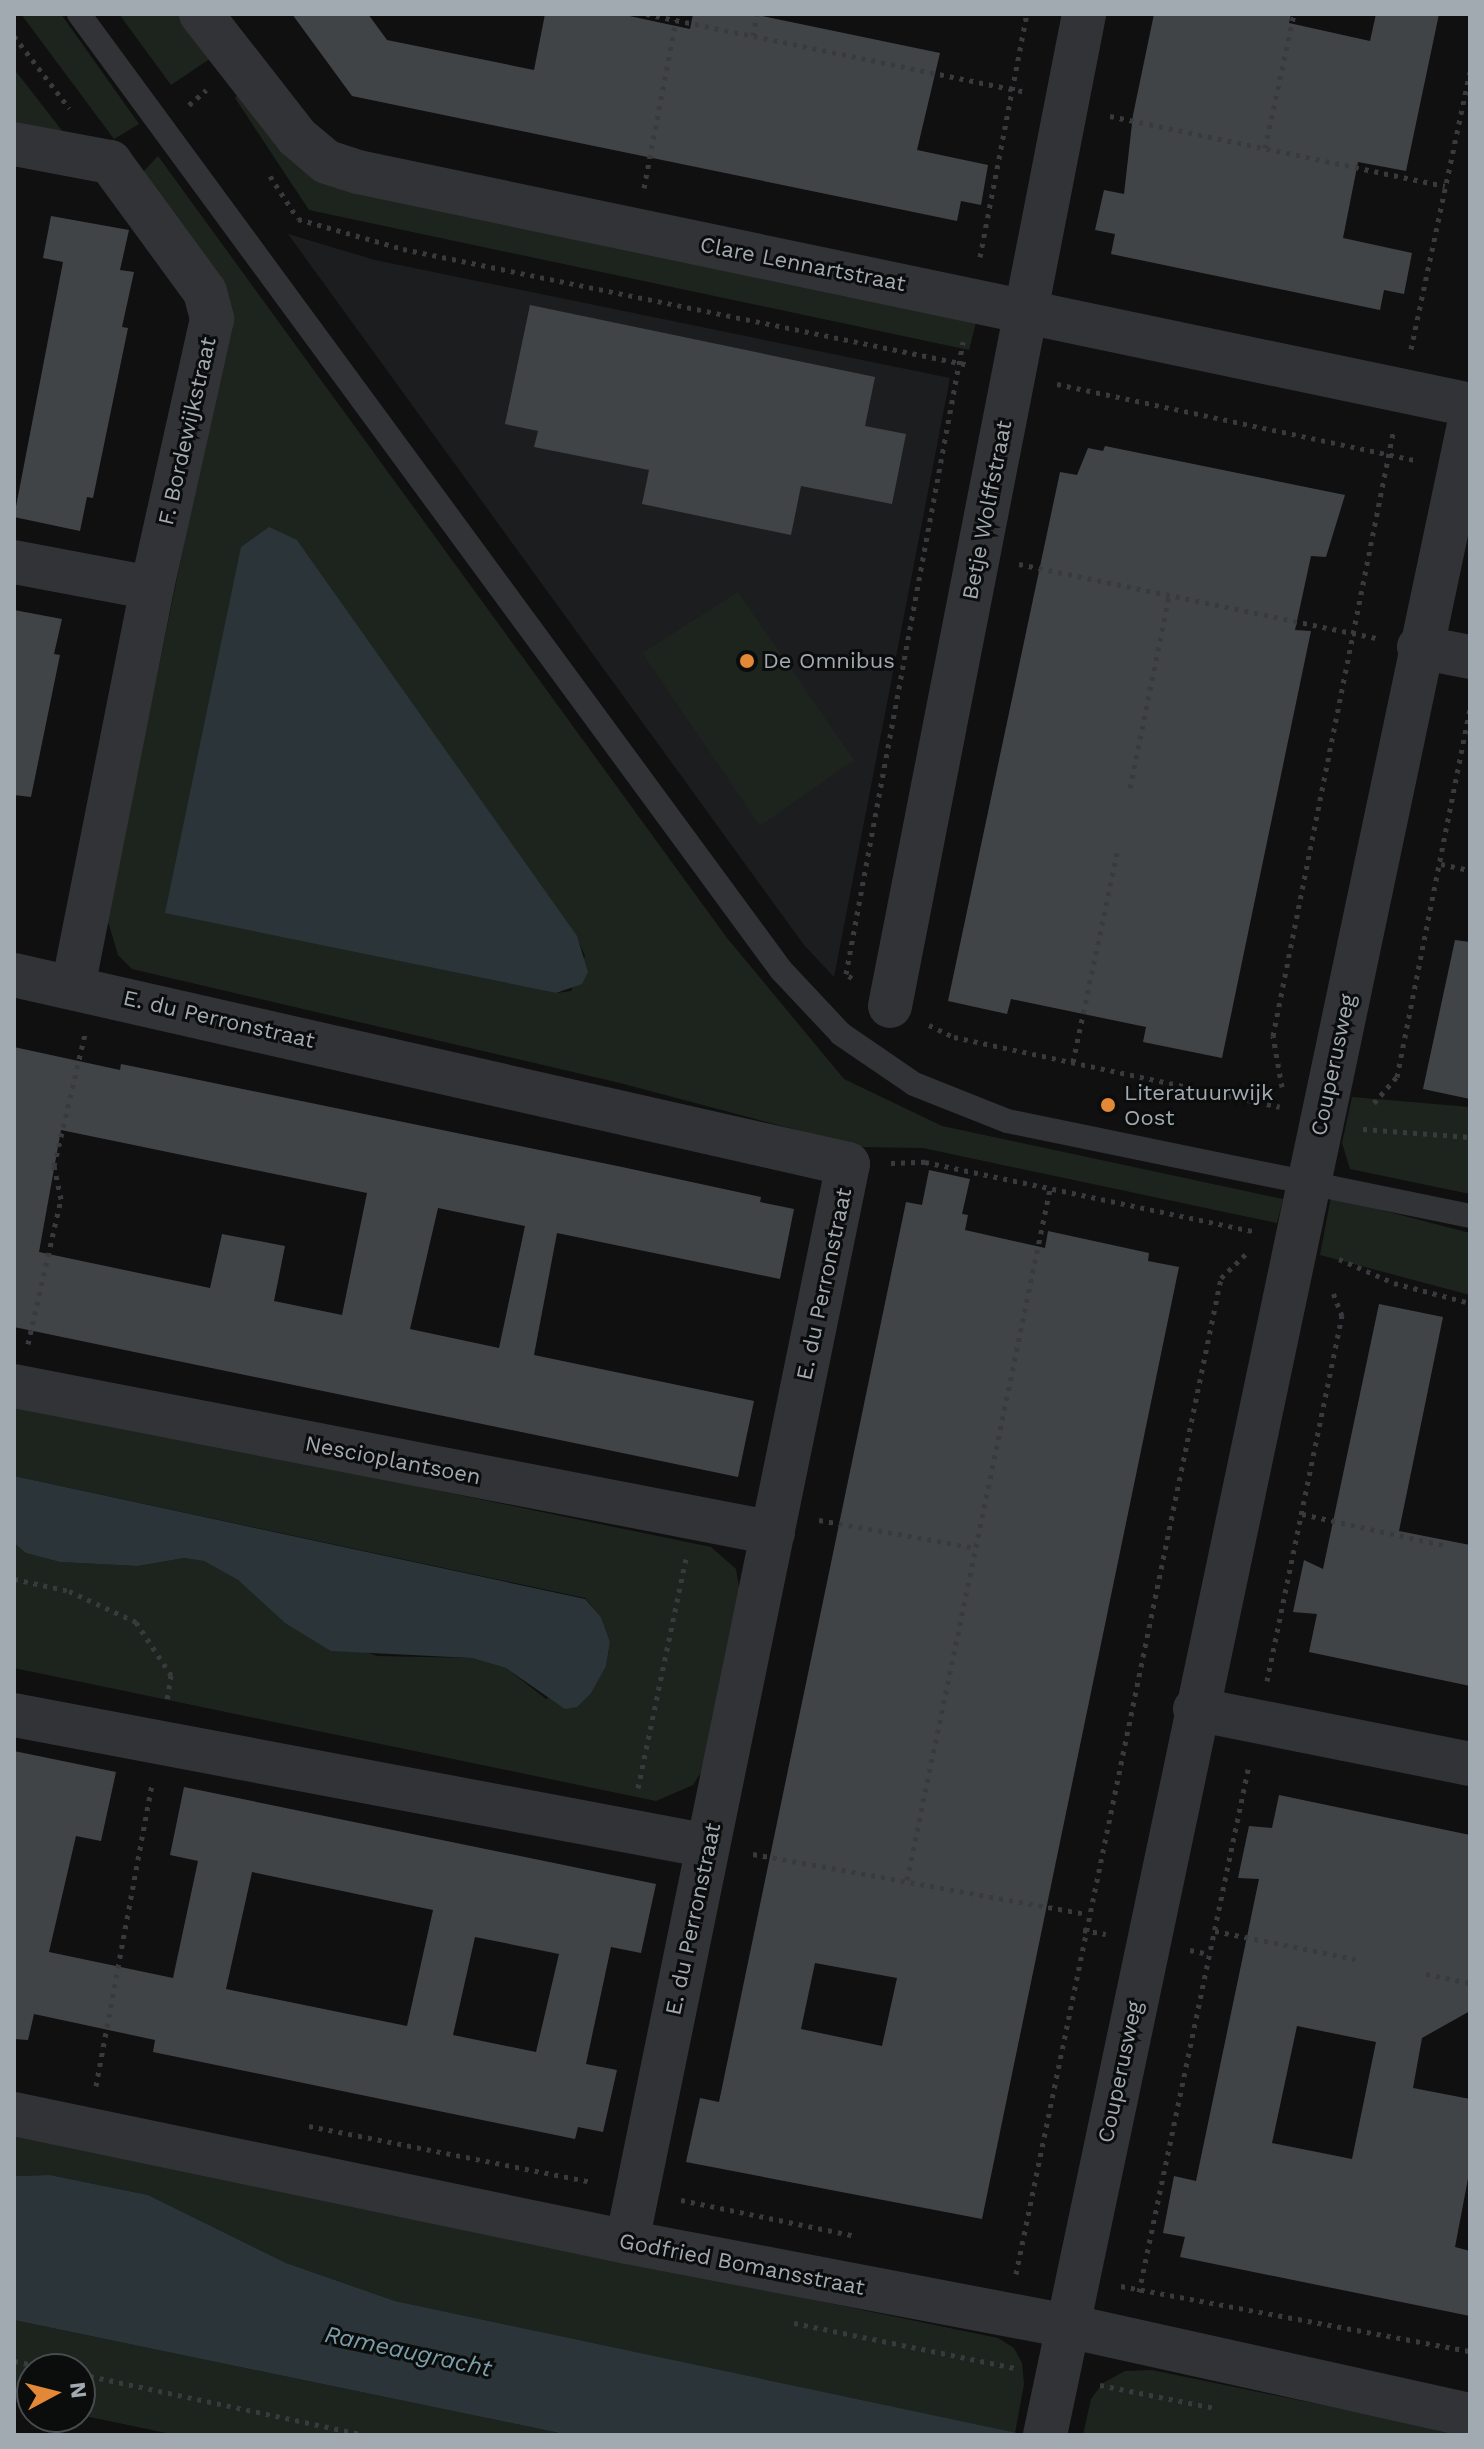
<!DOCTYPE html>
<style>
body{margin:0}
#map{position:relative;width:1484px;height:2449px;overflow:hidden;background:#101011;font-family:"Work Sans",sans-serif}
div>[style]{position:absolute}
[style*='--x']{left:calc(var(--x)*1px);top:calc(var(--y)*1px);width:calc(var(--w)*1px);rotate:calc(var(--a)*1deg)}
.built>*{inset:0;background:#1c1d1e}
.green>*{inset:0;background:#1d241d}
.water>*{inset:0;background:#2b3539}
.building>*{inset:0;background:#414447}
.path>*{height:5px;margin-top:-2.5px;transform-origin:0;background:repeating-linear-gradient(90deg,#383a3d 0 4px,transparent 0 10px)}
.lane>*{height:24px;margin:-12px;padding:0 12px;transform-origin:12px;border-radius:12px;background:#323336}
.street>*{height:44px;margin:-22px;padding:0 22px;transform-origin:22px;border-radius:22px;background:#323336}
.dots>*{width:22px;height:22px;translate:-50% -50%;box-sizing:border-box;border:4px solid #0b0c0c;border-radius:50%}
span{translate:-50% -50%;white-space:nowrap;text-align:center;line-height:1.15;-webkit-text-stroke:6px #0b0c0c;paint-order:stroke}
.street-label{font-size:22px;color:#a2aab1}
.poi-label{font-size:22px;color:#a2aab1}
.left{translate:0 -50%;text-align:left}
.water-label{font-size:24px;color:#7b9eaa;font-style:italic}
.frame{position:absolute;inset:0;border:16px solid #a2aab1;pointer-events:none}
.north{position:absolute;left:16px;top:2353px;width:80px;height:80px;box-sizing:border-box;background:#0b0c0c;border:2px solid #474b4e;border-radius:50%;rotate:83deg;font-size:22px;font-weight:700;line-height:32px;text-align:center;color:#a2aab1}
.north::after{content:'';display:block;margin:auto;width:28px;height:36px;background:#e38837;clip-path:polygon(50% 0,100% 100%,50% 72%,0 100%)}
</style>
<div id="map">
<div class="built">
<div style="clip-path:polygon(288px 234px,375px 260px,950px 378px,834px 977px,804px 945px)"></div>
</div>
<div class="green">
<div style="clip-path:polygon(21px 14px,61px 14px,139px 124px,114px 139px)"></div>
<div style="clip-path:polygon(119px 14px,183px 14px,214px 56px,171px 85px)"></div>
<div style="clip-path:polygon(14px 69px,67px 137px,14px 126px)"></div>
<div style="clip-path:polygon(243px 87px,302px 166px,976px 322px,969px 350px,309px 210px,235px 98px)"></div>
<div style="clip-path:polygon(evenodd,158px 156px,727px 938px,844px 1079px,942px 1126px,1283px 1199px,1277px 1223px,923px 1148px,861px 1147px,620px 1083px,132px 969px,118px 955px,107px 918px,229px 326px,143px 172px,158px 156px,297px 540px,576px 936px,585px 956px,571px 991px,556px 993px,166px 912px,297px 540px)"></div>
<div style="clip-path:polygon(738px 592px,854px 760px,760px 826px,642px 653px)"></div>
<div style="clip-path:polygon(1352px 1097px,1470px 1107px,1470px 1194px,1350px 1169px,1342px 1143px)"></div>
<div style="clip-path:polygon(1331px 1197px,1470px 1233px,1470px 1295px,1320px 1255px)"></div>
<div style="clip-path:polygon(14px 1403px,711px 1547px,736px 1569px,740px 1593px,703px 1769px,693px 1785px,656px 1801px,14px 1668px,14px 1543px,26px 1553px,60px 1562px,138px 1566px,184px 1558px,204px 1561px,238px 1580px,285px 1623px,377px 1656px,472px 1658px,506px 1668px,546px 1699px,606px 1666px,610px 1642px,601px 1617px,585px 1598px,14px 1476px)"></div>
<div style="clip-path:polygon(14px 2135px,998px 2338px,1014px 2348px,1022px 2363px,1024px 2384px,1015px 2433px,395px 2301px,286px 2263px,148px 2195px,50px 2175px,14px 2176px)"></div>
<div style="clip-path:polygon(14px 2320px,569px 2435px,176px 2435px,80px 2415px,80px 2369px,32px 2369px,32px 2405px,14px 2402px)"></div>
<div style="clip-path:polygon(1152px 2370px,1468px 2435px,1083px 2435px,1091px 2399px,1103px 2383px,1125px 2371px)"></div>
</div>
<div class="water">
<div style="clip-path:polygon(269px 527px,297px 540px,577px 936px,588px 972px,582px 984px,556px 993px,165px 913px,241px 547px)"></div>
<div style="clip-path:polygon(14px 1476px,585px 1599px,601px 1617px,610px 1642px,606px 1666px,591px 1693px,577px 1707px,565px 1709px,506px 1668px,472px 1658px,331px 1651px,285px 1623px,238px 1580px,204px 1561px,184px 1558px,138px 1566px,60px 1562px,26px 1553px,14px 1543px)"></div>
<div style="clip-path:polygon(50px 2175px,148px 2195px,286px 2263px,395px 2301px,1026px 2435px,569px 2435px,14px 2320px,14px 2176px)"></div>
</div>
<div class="building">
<div style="clip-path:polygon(292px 14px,368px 14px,387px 40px,534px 70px,545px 14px,620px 14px,690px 29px,693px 14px,753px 14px,940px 53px,917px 150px,988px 165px,981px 205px,961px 201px,957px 221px,352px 96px)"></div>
<div style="clip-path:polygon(1154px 14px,1291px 14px,1289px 23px,1370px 41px,1376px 14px,1439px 14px,1406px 171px,1358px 162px,1343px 238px,1412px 253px,1404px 294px,1384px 290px,1380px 310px,1111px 254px,1115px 234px,1095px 230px,1104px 190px,1124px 194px,1133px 115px)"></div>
<div style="clip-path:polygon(51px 216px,129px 230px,120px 270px,134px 272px,122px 327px,128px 328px,93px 498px,87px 497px,80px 531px,14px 517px,63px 262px,43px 258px)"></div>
<div style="clip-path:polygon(530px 305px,875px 377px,865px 426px,906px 434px,892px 504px,801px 486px,791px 535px,642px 504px,649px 470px,534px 447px,538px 431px,505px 424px)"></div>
<div style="clip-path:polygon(1105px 446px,1345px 495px,1326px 557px,1311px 556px,1295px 630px,1311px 631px,1222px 1058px,1143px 1042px,1146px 1027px,1011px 999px,1007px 1014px,948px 1001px,1060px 472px,1077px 475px,1088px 448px,1103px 451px)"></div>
<div style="clip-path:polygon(14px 610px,62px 619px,54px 654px,60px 655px,31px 797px,14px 795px)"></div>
<div style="clip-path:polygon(1455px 940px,1470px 942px,1470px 1099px,1423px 1089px)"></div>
<div style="clip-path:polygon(evenodd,14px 1047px,120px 1070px,121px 1064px,175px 1075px,622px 1167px,761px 1197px,760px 1202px,794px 1209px,780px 1279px,557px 1233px,534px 1355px,754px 1401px,738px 1477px,14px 1327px,14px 1047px,61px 1130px,367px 1193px,342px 1315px,274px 1301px,285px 1246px,222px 1234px,210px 1288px,39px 1252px,61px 1130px,14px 1047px,438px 1208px,525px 1226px,499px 1348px,410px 1329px,438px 1208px)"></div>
<div style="clip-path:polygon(evenodd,929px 1170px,970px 1179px,962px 1214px,968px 1215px,965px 1230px,1045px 1248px,1048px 1231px,1149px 1253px,1148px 1261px,1179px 1267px,982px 2219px,686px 2162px,700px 2098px,719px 2102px,906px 1202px,922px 1205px,929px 1170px,815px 1963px,897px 1978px,882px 2046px,801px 2029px,815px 1963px)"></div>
<div style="clip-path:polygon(1379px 1304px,1443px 1317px,1399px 1531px,1470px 1545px,1470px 1686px,1309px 1652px,1317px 1614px,1293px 1612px,1304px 1560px,1323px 1569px)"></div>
<div style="clip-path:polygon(evenodd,14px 1751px,116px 1772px,101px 1841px,76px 1836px,49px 1952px,173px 1978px,198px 1861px,170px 1855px,184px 1787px,656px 1884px,641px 1953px,611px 1947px,586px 2064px,617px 2070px,603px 2132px,578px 2127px,575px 2139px,458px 2115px,153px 2052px,155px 2040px,34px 2014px,28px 2040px,14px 2039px,14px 1751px,252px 1872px,433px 1910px,407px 2026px,226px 1989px,252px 1872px,14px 1751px,475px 1937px,559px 1954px,536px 2052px,453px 2035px,475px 1937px)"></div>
<div style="clip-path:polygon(evenodd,1279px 1795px,1470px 1835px,1470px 2011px,1422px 2038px,1413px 2088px,1470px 2099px,1470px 2168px,1455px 2247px,1470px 2251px,1470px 2316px,1180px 2257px,1185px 2237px,1163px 2233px,1174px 2176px,1196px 2181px,1259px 1879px,1238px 1878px,1249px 1826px,1272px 1828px,1279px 1795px,1297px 2026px,1376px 2042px,1352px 2159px,1272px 2143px,1297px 2026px)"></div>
</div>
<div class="path">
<div style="--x:646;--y:14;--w:387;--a:11.6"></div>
<div style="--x:14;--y:36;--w:91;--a:52.6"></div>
<div style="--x:753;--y:36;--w:22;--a:-80"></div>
<div style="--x:189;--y:105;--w:23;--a:-41"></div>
<div style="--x:1110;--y:116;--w:342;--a:11.8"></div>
<div style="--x:1265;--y:148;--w:137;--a:-77.8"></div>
<div style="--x:270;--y:176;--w:51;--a:56.9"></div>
<div style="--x:298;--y:219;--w:109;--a:15.9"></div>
<div style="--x:403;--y:249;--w:578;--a:11.58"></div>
<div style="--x:644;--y:188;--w:171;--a:-79.2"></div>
<div style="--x:980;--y:257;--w:248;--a:-79.1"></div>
<div style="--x:1411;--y:349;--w:283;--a:-78"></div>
<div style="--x:1057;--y:384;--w:366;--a:12"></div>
<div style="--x:1019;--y:564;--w:366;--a:11.7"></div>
<div style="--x:1130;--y:788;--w:196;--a:-78.5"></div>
<div style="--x:1441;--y:864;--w:30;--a:12"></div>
<div style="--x:852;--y:978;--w:7;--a:-146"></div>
<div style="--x:846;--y:974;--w:643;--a:-79.51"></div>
<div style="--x:929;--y:1025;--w:28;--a:26"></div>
<div style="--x:954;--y:1037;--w:333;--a:12.1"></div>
<div style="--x:1073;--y:1062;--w:214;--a:-78.1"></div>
<div style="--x:1282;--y:1087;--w:52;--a:-100"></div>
<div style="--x:1273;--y:1036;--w:615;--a:-78.74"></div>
<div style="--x:1374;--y:1103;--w:35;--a:-49"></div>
<div style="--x:1397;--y:1077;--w:377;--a:-78.8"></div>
<div style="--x:1363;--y:1129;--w:107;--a:4.3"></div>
<div style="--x:891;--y:1163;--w:34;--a:-2"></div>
<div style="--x:925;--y:1162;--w:335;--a:11.9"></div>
<div style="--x:1339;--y:1259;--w:60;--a:23.6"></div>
<div style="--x:1394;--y:1283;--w:79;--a:14.7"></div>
<div style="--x:28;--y:1344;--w:149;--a:-77.2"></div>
<div style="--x:61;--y:1199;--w:34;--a:-102"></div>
<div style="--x:54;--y:1166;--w:136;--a:-76.8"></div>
<div style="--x:1302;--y:1514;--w:149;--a:12.4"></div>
<div style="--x:819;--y:1520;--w:159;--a:10.1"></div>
<div style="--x:14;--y:1579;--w:56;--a:12.3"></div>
<div style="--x:69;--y:1591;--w:74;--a:24.8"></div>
<div style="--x:136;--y:1622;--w:64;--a:56.6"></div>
<div style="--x:171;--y:1675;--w:25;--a:99"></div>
<div style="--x:1267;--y:1681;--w:373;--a:-78.4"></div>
<div style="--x:1342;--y:1316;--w:26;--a:-111"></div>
<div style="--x:638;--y:1788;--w:234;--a:-78.2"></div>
<div style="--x:753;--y:1854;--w:338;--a:10.2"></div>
<div style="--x:907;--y:1880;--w:706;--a:-78.31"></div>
<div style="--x:1083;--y:1930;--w:23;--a:10"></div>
<div style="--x:1215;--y:1931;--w:143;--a:11.3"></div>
<div style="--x:1190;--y:1950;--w:19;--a:12"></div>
<div style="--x:1426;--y:1974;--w:45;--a:11.6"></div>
<div style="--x:96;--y:2086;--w:306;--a:-79.5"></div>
<div style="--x:309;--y:2126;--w:289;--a:11.2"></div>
<div style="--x:681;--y:2200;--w:175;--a:11.6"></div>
<div style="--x:1016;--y:2274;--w:1017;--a:-78.37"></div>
<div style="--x:1221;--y:1278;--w:37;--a:-44"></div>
<div style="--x:1121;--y:2286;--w:355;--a:10.6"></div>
<div style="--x:1139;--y:2292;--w:538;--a:-78.21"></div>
<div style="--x:794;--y:2323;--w:227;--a:11.5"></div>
<div style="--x:14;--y:2361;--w:41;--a:11.3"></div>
<div style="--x:80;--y:2374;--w:290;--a:12.1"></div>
<div style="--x:1100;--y:2385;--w:117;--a:11.3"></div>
</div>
<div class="lane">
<div style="--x:79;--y:14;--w:1186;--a:53.71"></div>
<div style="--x:781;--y:970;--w:88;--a:46.8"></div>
<div style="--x:841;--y:1034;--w:88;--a:34.4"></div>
<div style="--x:914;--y:1084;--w:100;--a:21.7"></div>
<div style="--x:1007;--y:1121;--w:473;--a:11.6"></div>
</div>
<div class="street">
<div style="--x:201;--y:14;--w:156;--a:52"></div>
<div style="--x:297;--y:137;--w:39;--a:40"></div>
<div style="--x:327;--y:162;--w:33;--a:18"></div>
<div style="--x:358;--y:172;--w:1136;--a:11.83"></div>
<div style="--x:14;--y:144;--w:98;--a:10.6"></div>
<div style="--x:110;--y:162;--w:161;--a:53.8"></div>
<div style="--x:205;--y:292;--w:28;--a:75"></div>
<div style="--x:212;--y:319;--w:276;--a:102.6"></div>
<div style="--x:152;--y:588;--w:406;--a:101.2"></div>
<div style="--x:14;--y:562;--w:140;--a:10.7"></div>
<div style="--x:1419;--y:647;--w:52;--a:11.1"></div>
<div style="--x:14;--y:975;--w:855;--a:12.77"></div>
<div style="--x:848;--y:1164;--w:1100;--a:101.59"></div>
<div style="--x:890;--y:1006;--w:1011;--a:-78.93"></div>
<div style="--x:14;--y:1386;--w:773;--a:10.96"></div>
<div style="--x:1195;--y:1709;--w:280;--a:11.3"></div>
<div style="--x:14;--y:1715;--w:706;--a:10.69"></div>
<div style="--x:14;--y:2114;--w:626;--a:11.79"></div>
<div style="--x:627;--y:2242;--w:449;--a:10.8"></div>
<div style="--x:1068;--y:2326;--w:412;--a:12.5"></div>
<div style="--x:1045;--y:2435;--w:2059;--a:-78.09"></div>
</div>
<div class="dots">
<div style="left:747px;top:661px;background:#e38837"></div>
<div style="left:1108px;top:1105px;background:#e38837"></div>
</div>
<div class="street-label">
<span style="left:803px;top:264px;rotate:11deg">Clare Lennartstraat</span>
<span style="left:187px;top:431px;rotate:-77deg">F. Bordewijkstraat</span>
<span style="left:987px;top:510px;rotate:-79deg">Betje Wolffstraat</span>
<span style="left:219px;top:1019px;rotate:13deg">E. du Perronstraat</span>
<span style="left:1333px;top:1065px;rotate:-78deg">Couperusweg</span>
<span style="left:824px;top:1284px;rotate:-78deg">E. du Perronstraat</span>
<span style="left:393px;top:1460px;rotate:11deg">Nescioplantsoen</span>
<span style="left:693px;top:1919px;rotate:-78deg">E. du Perronstraat</span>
<span style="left:1120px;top:2072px;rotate:-78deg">Couperusweg</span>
<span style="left:742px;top:2264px;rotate:11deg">Godfried Bomansstraat</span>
</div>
<div class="poi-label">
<span class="left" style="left:763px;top:661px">De Omnibus</span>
<span class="left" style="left:1124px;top:1105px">Literatuurwijk<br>Oost</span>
</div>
<div class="water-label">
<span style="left:408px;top:2352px;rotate:12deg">Rameaugracht</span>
</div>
<div class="frame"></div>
<div class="north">N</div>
</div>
